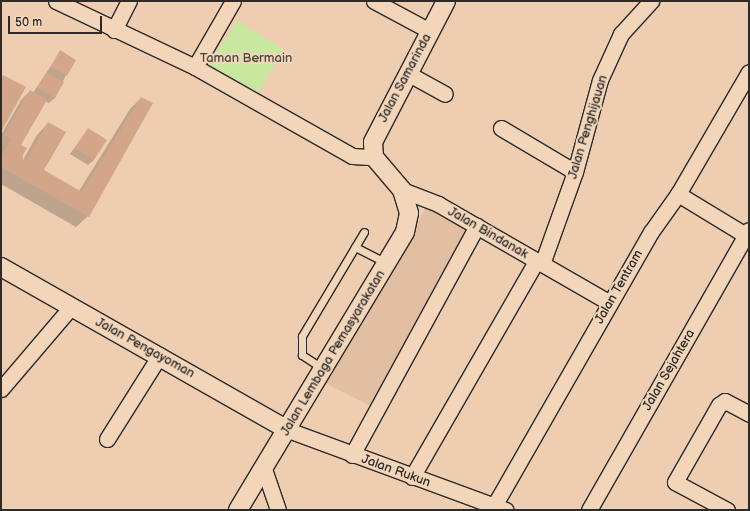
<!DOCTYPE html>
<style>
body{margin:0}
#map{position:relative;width:750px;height:511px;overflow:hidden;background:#eecdb0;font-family:"Balsamiq Sans",sans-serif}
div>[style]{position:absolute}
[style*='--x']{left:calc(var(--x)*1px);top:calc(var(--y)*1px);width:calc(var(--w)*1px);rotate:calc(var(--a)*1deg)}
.built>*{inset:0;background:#e2bea2}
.green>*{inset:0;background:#c8e8a0}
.shadow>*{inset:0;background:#0003}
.building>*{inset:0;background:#d4a689}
.roads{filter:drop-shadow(1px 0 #2b2b2b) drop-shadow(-1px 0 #2b2b2b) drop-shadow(0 1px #2b2b2b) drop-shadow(0 -1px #2b2b2b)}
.service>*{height:7px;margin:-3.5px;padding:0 3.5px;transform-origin:3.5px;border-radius:3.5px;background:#f3d6b9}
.minor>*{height:15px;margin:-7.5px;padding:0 7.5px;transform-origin:7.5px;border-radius:7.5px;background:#f3d6b9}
.tertiary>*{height:18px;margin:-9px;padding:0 9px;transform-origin:9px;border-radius:9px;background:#f3d6b9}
span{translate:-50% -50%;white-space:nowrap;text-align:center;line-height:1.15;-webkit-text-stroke:4px #f3d6b9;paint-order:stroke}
.park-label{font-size:13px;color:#43473d}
.street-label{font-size:13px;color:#2b2b2b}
.frame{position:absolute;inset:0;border:2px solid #2b2b2b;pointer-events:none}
.scale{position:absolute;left:8px;top:16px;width:94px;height:18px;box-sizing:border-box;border:2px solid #2b2b2b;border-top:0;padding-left:5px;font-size:12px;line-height:14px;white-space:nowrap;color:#2b2b2b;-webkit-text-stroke:3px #f3d6b9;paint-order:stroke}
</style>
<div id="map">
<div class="built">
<div style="clip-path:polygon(427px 206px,473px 230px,375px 408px,323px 382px)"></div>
</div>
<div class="green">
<div style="clip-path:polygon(237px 21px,284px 50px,256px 96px,208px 66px)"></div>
</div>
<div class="shadow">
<div style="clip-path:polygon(60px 52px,66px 75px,55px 98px,49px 103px,45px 101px,21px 144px,23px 160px,37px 135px,48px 123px,42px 171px,79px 191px,130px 109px,141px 98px,88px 216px,76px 227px,1px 184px,1px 135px,21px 100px,30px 91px,33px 93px)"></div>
<div style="clip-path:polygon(88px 129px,94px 160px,88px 165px,70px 154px)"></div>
</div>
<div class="building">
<div style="clip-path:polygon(60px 50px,76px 60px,67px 76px,51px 67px)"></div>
<div style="clip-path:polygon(46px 73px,64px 82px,55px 98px,37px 88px)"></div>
<div style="clip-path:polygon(3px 75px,26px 87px,1px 132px,1px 79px)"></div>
<div style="clip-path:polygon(30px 90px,47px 100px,21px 145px,27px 148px,21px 158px,26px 161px,48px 122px,66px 132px,44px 170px,82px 192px,141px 97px,153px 103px,89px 217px,1px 167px,1px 157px,11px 139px,4px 135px)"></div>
<div style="clip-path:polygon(88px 128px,107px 140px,94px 160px,75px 148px)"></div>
</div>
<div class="roads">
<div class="service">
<div style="--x:355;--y:247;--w:35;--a:27"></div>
<div style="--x:322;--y:368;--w:24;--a:-147"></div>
<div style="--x:302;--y:355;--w:19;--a:-90"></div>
<div style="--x:302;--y:336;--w:121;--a:-59.2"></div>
</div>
<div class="minor">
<div style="--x:56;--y:1;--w:154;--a:25.4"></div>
<div style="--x:195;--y:67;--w:180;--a:29.5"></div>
<div style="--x:352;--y:156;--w:22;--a:3"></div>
<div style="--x:374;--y:1;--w:64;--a:28.2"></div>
<div style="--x:114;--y:30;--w:33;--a:-63"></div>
<div style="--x:195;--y:67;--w:76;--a:-60.1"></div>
<div style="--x:407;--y:73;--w:43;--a:28.9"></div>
<div style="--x:501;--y:128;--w:86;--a:30.7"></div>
<div style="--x:402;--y:190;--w:39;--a:21"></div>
<div style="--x:438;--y:204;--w:198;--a:29.9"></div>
<div style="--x:678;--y:194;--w:81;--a:31.3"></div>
<div style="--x:542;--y:264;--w:98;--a:-70.3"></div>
<div style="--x:575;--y:172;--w:95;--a:-74.8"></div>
<div style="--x:600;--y:80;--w:51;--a:-65.5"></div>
<div style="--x:621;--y:34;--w:45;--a:-47.7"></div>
<div style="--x:1;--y:389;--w:108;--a:-49.5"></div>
<div style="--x:288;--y:430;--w:232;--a:20.2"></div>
<div style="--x:107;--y:439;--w:99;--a:-57.8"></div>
<div style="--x:352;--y:455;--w:261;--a:-61.4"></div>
<div style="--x:264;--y:469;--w:43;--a:71.1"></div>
<div style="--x:412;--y:477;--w:249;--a:-60.1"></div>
<div style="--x:494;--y:506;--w:316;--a:-60.2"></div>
<div style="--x:651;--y:232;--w:47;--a:-54.6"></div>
<div style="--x:678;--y:194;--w:141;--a:-59.8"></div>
<div style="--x:589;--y:510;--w:322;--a:-60.3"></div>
<div style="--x:727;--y:510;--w:59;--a:-151.7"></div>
<div style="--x:675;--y:482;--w:89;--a:-60.3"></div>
<div style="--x:719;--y:405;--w:7;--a:-34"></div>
<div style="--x:725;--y:401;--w:27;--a:28"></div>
</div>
<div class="tertiary">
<div style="--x:1;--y:267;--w:330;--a:29.6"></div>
<div style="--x:238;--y:510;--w:324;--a:-59"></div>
<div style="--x:405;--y:232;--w:19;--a:-78"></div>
<div style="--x:409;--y:213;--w:24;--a:-107"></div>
<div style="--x:402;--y:190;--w:43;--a:-130.3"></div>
<div style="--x:374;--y:157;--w:15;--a:-94"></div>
<div style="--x:373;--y:142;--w:159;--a:-62.6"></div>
</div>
</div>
<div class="park-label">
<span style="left:246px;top:58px">Taman Bermain</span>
</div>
<div class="street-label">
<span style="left:405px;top:78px;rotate:-62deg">Jalan Samarinda</span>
<span style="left:588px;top:127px;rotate:-73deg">Jalan Penghijauan</span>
<span style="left:488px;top:233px;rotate:30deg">Jalan Bindanak</span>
<span style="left:619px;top:287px;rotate:-60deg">Jalan Tentram</span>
<span style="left:145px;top:348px;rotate:29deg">Jalan Pengayoman</span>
<span style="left:333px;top:353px;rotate:-59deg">Jalan Lembaga Pemasyarakatan</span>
<span style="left:669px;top:370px;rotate:-60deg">Jalan Sejahtera</span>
<span style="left:396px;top:471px;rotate:20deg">Jalan Rukun</span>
</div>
<div class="frame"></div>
<div class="scale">50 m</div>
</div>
